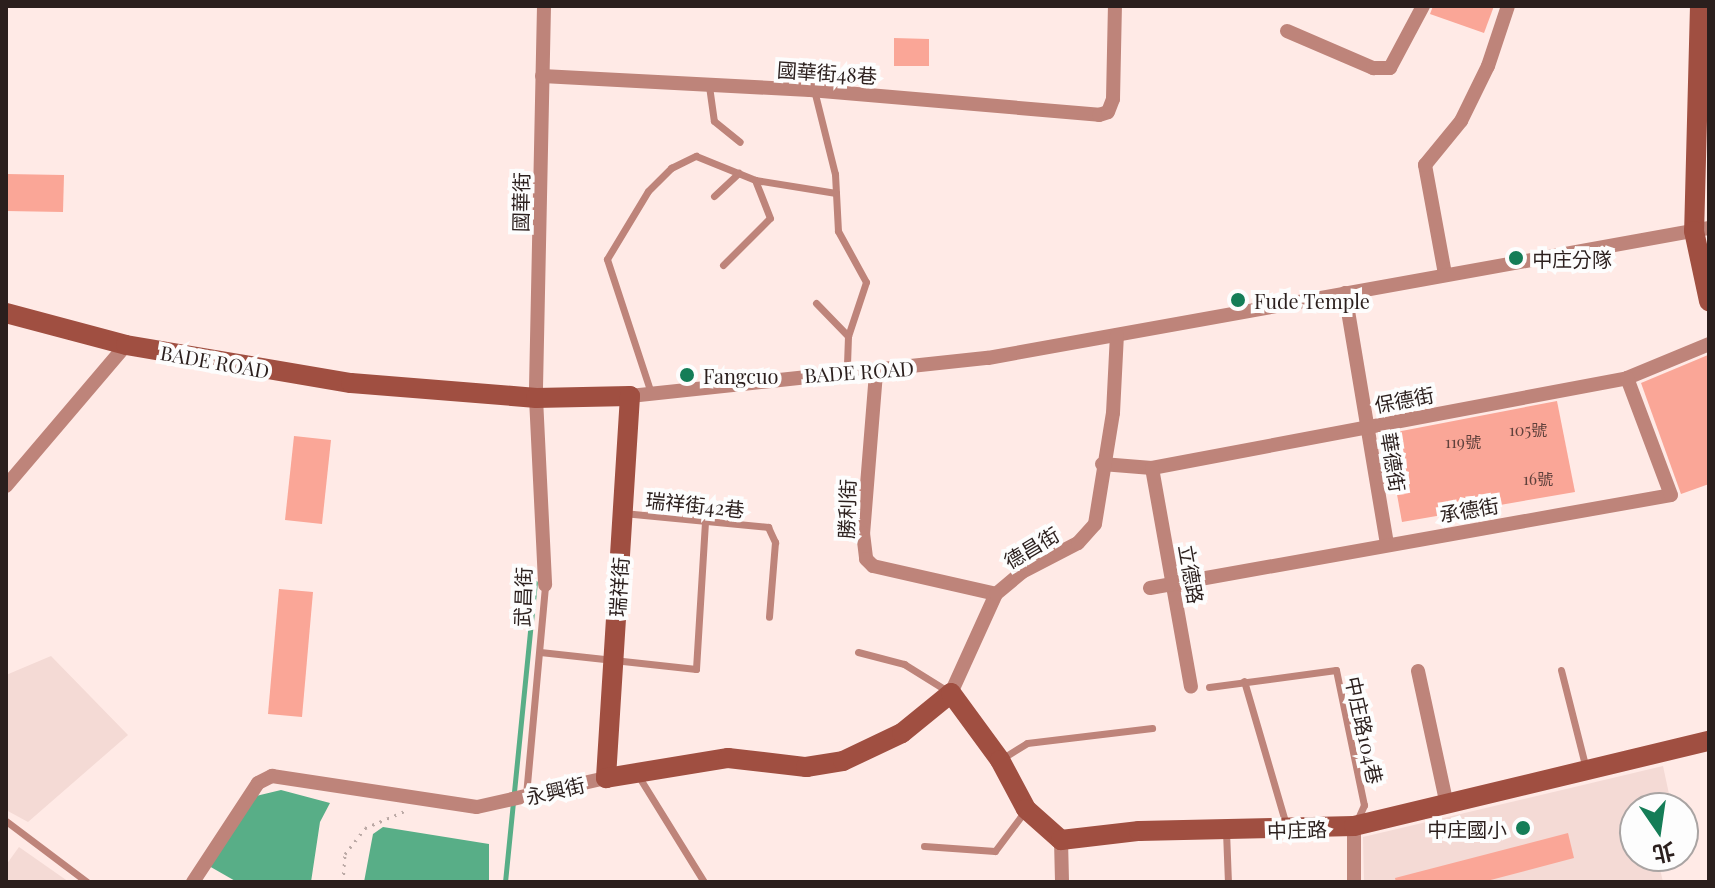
<!DOCTYPE html>
<meta charset="utf-8">
<style>
body{margin:0}
#map{position:relative;width:1715px;height:888px;overflow:hidden;background:#ffeae6;font-family:"Playfair Display","Noto Sans TC",serif}
div>[style]{position:absolute}
[style*='--x']{left:calc(var(--x)*1px);top:calc(var(--y)*1px);width:calc(var(--w)*1px);rotate:calc(var(--a)*1deg)}
.built>*{inset:0;background:#f4dad5}
.water>*{inset:0;background:#58ae87}
.stream>*{height:5px;margin:-2.5px;padding:0 2.5px;transform-origin:2.5px;border-radius:2.5px;background:#58ae87}
.building>*{inset:0;background:#faa697}
.path>*{height:3px;margin-top:-1.5px;transform-origin:0;background:repeating-linear-gradient(90deg,#bba9a5 0 2px,transparent 0 8px)}
.lane>*{height:7px;margin:-3.5px;padding:0 3.5px;transform-origin:3.5px;border-radius:3.5px;background:#be847a}
.street>*{height:14px;margin:-7px;padding:0 7px;transform-origin:7px;border-radius:7px;background:#be847a}
.secondary>*{height:20px;margin:-10px;padding:0 10px;transform-origin:10px;border-radius:10px;background:#a04f41}
.dots>*{width:22px;height:22px;translate:-50% -50%;box-sizing:border-box;border:4px solid #fdfdfd;border-radius:50%}
span{translate:-50% -50%;white-space:nowrap;text-align:center;line-height:1.15;-webkit-text-stroke:8px #fdfdfd;paint-order:stroke}
.number-label{font-size:16px;color:#5f413c}
.number-label span{-webkit-text-stroke-width:0}
.street-label{font-size:20px;color:#2b1f1d}
.poi-label{font-size:20px;color:#2b1f1d}
.left{translate:0 -50%;text-align:left}
.right{translate:-100% -50%;text-align:right}
.frame{position:absolute;inset:0;border:8px solid #2b1f1d;pointer-events:none}
.north{position:absolute;left:1619px;top:792px;width:80px;height:80px;box-sizing:border-box;background:#fdfdfd;border:2px solid #a9a4a3;border-radius:50%;rotate:167deg;font-size:22px;font-weight:700;line-height:32px;text-align:center;color:#2b1f1d}
.north::after{content:'';display:block;margin:auto;width:28px;height:36px;background:#157d57;clip-path:polygon(50% 0,100% 100%,50% 72%,0 100%)}
</style>
<div id="map">
<div class="built">
<div style="clip-path:polygon(51px 656px,128px 735px,28px 822px,6px 810px,6px 675px)"></div>
<div style="clip-path:polygon(1663px 766px,1672px 808px,1635px 808px,1635px 856px,1657px 856px,1663px 882px,1364px 882px,1363px 837px)"></div>
<div style="clip-path:polygon(19px 847px,69px 882px,6px 882px,6px 865px)"></div>
</div>
<div class="water">
<div style="clip-path:polygon(281px 790px,330px 803px,320px 822px,311px 882px,237px 882px,209px 866px,256px 796px)"></div>
<div style="clip-path:polygon(383px 827px,489px 844px,489px 882px,364px 882px,373px 834px)"></div>
</div>
<div class="stream">
<div style="--x:505;--y:882;--w:301;--a:-84.3"></div>
</div>
<div class="building">
<div style="clip-path:polygon(1433px 6px,1494px 6px,1484px 33px,1430px 14px)"></div>
<div style="clip-path:polygon(894px 38px,929px 39px,929px 66px,894px 66px)"></div>
<div style="clip-path:polygon(6px 174px,64px 175px,63px 212px,6px 211px)"></div>
<div style="clip-path:polygon(1708px 355px,1709px 484px,1681px 494px,1641px 383px)"></div>
<div style="clip-path:polygon(1557px 401px,1575px 492px,1402px 522px,1386px 434px)"></div>
<div style="clip-path:polygon(294px 436px,331px 440px,322px 524px,285px 520px)"></div>
<div style="clip-path:polygon(279px 589px,313px 592px,302px 717px,268px 714px)"></div>
<div style="clip-path:polygon(1568px 833px,1574px 858px,1483px 882px,1396px 882px,1395px 878px)"></div>
</div>
<div class="path">
<div style="--x:343;--y:882;--w:28;--a:-86"></div>
<div style="--x:345;--y:854;--w:33;--a:-52"></div>
<div style="--x:365;--y:828;--w:43;--a:-23"></div>
</div>
<div class="lane">
<div style="--x:709;--y:86;--w:35;--a:82"></div>
<div style="--x:714;--y:121;--w:33;--a:39"></div>
<div style="--x:814;--y:90;--w:87;--a:76"></div>
<div style="--x:835;--y:174;--w:57;--a:87"></div>
<div style="--x:838;--y:231;--w:58;--a:61.2"></div>
<div style="--x:866;--y:282;--w:57;--a:108.4"></div>
<div style="--x:848;--y:336;--w:37;--a:92"></div>
<div style="--x:714;--y:196;--w:34;--a:-43"></div>
<div style="--x:723;--y:265;--w:66;--a:-45"></div>
<div style="--x:770;--y:218;--w:41;--a:-111.5"></div>
<div style="--x:816;--y:303;--w:46;--a:45.9"></div>
<div style="--x:651;--y:393;--w:141;--a:-108.2"></div>
<div style="--x:607;--y:259;--w:79;--a:-58.9"></div>
<div style="--x:648;--y:191;--w:33;--a:-45"></div>
<div style="--x:671;--y:168;--w:28;--a:-26"></div>
<div style="--x:696;--y:156;--w:64;--a:22.1"></div>
<div style="--x:755;--y:180;--w:82;--a:9.1"></div>
<div style="--x:623;--y:513;--w:146;--a:5.5"></div>
<div style="--x:768;--y:527;--w:17;--a:65"></div>
<div style="--x:775;--y:542;--w:75;--a:94.6"></div>
<div style="--x:540;--y:652;--w:157;--a:6.2"></div>
<div style="--x:696;--y:669;--w:148;--a:-86.5"></div>
<div style="--x:858;--y:652;--w:48;--a:14.6"></div>
<div style="--x:904;--y:664;--w:53;--a:31.9"></div>
<div style="--x:1561;--y:670;--w:102;--a:75.8"></div>
<div style="--x:1244;--y:681;--w:150;--a:73.7"></div>
<div style="--x:1209;--y:687;--w:128;--a:-7.6"></div>
<div style="--x:1336;--y:670;--w:138;--a:78.3"></div>
<div style="--x:1364;--y:805;--w:17;--a:114"></div>
<div style="--x:1003;--y:758;--w:28;--a:-32"></div>
<div style="--x:1027;--y:743;--w:126;--a:-6.8"></div>
<div style="--x:639;--y:777;--w:123;--a:58.2"></div>
<div style="--x:526;--y:795;--w:211;--a:-84.8"></div>
<div style="--x:6;--y:821;--w:101;--a:37"></div>
<div style="--x:1226;--y:831;--w:51;--a:87.8"></div>
<div style="--x:924;--y:846;--w:71;--a:4"></div>
<div style="--x:995;--y:851;--w:50;--a:-53.1"></div>
</div>
<div class="street">
<div style="--x:544;--y:6;--w:392;--a:91.2"></div>
<div style="--x:536;--y:398;--w:187;--a:87.2"></div>
<div style="--x:1287;--y:31;--w:94;--a:23.3"></div>
<div style="--x:1373;--y:68;--w:17;--a:0"></div>
<div style="--x:1390;--y:68;--w:70;--a:-62"></div>
<div style="--x:542;--y:76;--w:268;--a:3"></div>
<div style="--x:810;--y:90;--w:290;--a:4.9"></div>
<div style="--x:1099;--y:115;--w:9;--a:-18"></div>
<div style="--x:1108;--y:112;--w:14;--a:-69"></div>
<div style="--x:1113;--y:99;--w:93;--a:-88.8"></div>
<div style="--x:1445;--y:274;--w:111;--a:-100.4"></div>
<div style="--x:1425;--y:165;--w:57;--a:-50.7"></div>
<div style="--x:1461;--y:121;--w:61;--a:-63.9"></div>
<div style="--x:1488;--y:66;--w:63;--a:-71.6"></div>
<div style="--x:1345;--y:293;--w:254;--a:80.5"></div>
<div style="--x:876;--y:373;--w:161;--a:94.6"></div>
<div style="--x:863;--y:533;--w:26;--a:83"></div>
<div style="--x:866;--y:559;--w:10;--a:45"></div>
<div style="--x:873;--y:566;--w:126;--a:12.8"></div>
<div style="--x:630;--y:396;--w:360;--a:-6.1"></div>
<div style="--x:988;--y:358;--w:733;--a:-10.22"></div>
<div style="--x:1102;--y:464;--w:50;--a:4.6"></div>
<div style="--x:1152;--y:468;--w:483;--a:-10.7"></div>
<div style="--x:1627;--y:378;--w:89;--a:-22.5"></div>
<div style="--x:1152;--y:468;--w:222;--a:79.9"></div>
<div style="--x:6;--y:486;--w:185;--a:-49.6"></div>
<div style="--x:1150;--y:588;--w:529;--a:-10.12"></div>
<div style="--x:1671;--y:495;--w:125;--a:-110.6"></div>
<div style="--x:1418;--y:671;--w:137;--a:77.8"></div>
<div style="--x:951;--y:693;--w:109;--a:-65.6"></div>
<div style="--x:996;--y:594;--w:34;--a:-40"></div>
<div style="--x:1022;--y:572;--w:63;--a:-27.4"></div>
<div style="--x:1078;--y:543;--w:25;--a:-48"></div>
<div style="--x:1095;--y:524;--w:112;--a:-80.8"></div>
<div style="--x:1113;--y:413;--w:78;--a:-87.1"></div>
<div style="--x:1354;--y:826;--w:56;--a:90"></div>
<div style="--x:1061;--y:840;--w:42;--a:88.6"></div>
<div style="--x:193;--y:882;--w:118;--a:-56.7"></div>
<div style="--x:258;--y:783;--w:16;--a:-27"></div>
<div style="--x:272;--y:776;--w:207;--a:8.6"></div>
<div style="--x:477;--y:807;--w:132;--a:-12.7"></div>
</div>
<div class="secondary">
<div style="--x:1700;--y:6;--w:225;--a:91.5"></div>
<div style="--x:1694;--y:231;--w:72;--a:77.9"></div>
<div style="--x:6;--y:313;--w:124;--a:14.9"></div>
<div style="--x:126;--y:345;--w:228;--a:9.6"></div>
<div style="--x:351;--y:383;--w:186;--a:4.6"></div>
<div style="--x:536;--y:398;--w:94;--a:-1.2"></div>
<div style="--x:630;--y:396;--w:383;--a:93.6"></div>
<div style="--x:606;--y:778;--w:124;--a:-9.3"></div>
<div style="--x:728;--y:758;--w:79;--a:6.6"></div>
<div style="--x:806;--y:767;--w:37;--a:-9"></div>
<div style="--x:843;--y:761;--w:65;--a:-25.4"></div>
<div style="--x:902;--y:733;--w:63;--a:-39.2"></div>
<div style="--x:951;--y:693;--w:83;--a:53.8"></div>
<div style="--x:1000;--y:760;--w:55;--a:62"></div>
<div style="--x:1026;--y:809;--w:47;--a:41.5"></div>
<div style="--x:1061;--y:840;--w:79;--a:-6.6"></div>
<div style="--x:1139;--y:831;--w:215;--a:-1.3"></div>
<div style="--x:1354;--y:826;--w:365;--a:-13.5"></div>
</div>
<div class="dots">
<div style="left:1516px;top:258px;background:#157d57"></div>
<div style="left:1238px;top:300px;background:#157d57"></div>
<div style="left:687px;top:375px;background:#157d57"></div>
<div style="left:1523px;top:828px;background:#157d57"></div>
</div>
<div class="number-label">
<span style="left:1528px;top:430px">105號</span>
<span style="left:1463px;top:442px">119號</span>
<span style="left:1538px;top:479px">16號</span>
</div>
<div class="street-label">
<span style="left:827px;top:72px;rotate:4deg">國華街48巷</span>
<span style="left:520px;top:202px;rotate:-89deg">國華街</span>
<span style="left:215px;top:361px;rotate:10deg">BADE ROAD</span>
<span style="left:859px;top:371px;rotate:-4deg">BADE ROAD</span>
<span style="left:1404px;top:399px;rotate:-11deg">保德街</span>
<span style="left:1394px;top:462px;rotate:81deg">華德街</span>
<span style="left:695px;top:504px;rotate:6deg">瑞祥街42巷</span>
<span style="left:846px;top:509px;rotate:-88deg">勝利街</span>
<span style="left:1469px;top:509px;rotate:-10deg">承德街</span>
<span style="left:1031px;top:547px;rotate:-31deg">德昌街</span>
<span style="left:1192px;top:574px;rotate:80deg">立德路</span>
<span style="left:618px;top:587px;rotate:-86deg">瑞祥街</span>
<span style="left:522px;top:597px;rotate:-88deg">武昌街</span>
<span style="left:1365px;top:730px;rotate:78deg">中庄路104巷</span>
<span style="left:555px;top:790px;rotate:-13deg">永興街</span>
<span style="left:1297px;top:829px;rotate:-2deg">中庄路</span>
</div>
<div class="poi-label">
<span class="left" style="left:1532px;top:258px">中庄分隊</span>
<span class="left" style="left:1254px;top:300px">Fude Temple</span>
<span class="left" style="left:703px;top:375px">Fangcuo</span>
<span class="right" style="left:1507px;top:828px">中庄國小</span>
</div>
<div class="frame"></div>
<div class="north">北</div>
</div>
